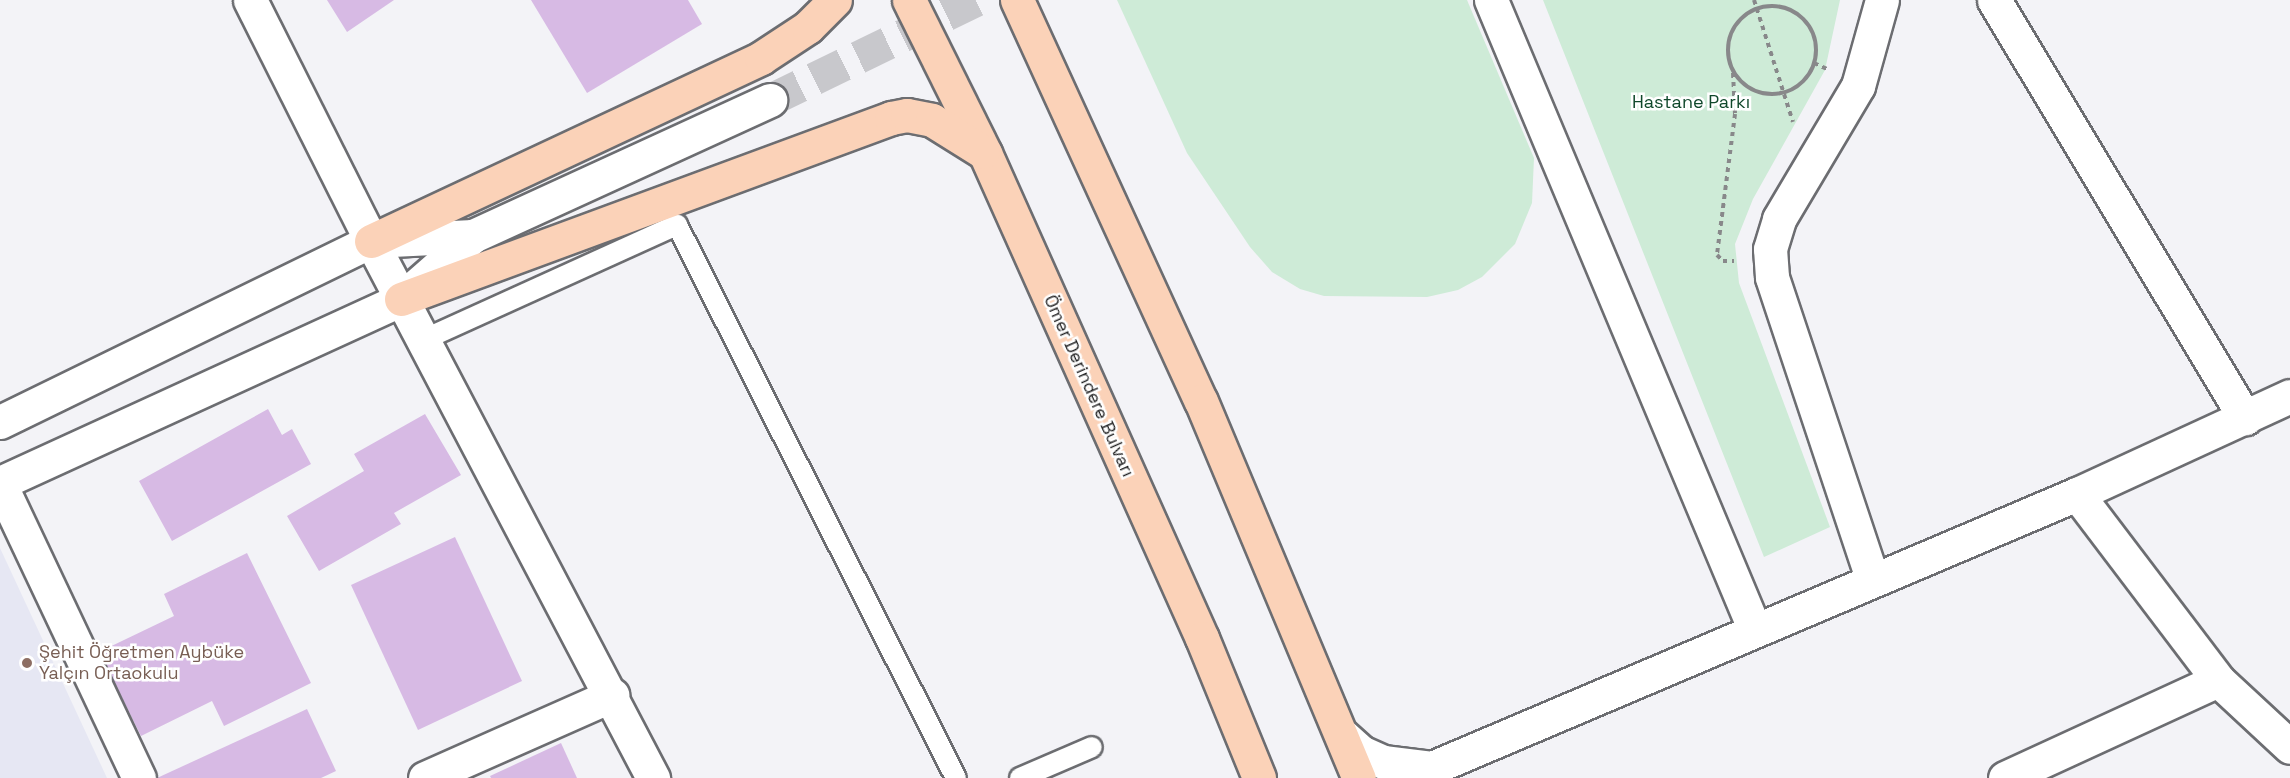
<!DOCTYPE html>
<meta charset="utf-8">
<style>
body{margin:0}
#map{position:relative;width:2290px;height:778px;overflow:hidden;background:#f3f3f7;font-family:"Space Grotesk",sans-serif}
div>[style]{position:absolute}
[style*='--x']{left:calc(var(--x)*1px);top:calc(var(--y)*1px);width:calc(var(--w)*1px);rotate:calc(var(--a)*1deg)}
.built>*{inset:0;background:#e6e7f3}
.green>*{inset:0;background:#ceebd7}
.building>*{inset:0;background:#d7bae4}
.tertiary-tunnel>*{height:33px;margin-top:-16.5px;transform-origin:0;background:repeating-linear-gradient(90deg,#c8c8cc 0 33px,transparent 0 49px)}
.path>*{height:4px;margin-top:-2px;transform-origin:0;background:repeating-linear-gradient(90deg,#88888a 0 4.5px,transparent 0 9px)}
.path>.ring{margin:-2px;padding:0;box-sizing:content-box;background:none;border:4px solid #88888a;border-radius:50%}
.roads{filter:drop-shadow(2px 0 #6c6d71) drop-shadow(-2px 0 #6c6d71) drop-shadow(0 2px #6c6d71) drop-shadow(0 -2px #6c6d71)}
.service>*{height:20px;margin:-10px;padding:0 10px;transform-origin:10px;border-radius:10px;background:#fff}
.minor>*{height:33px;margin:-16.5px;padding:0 16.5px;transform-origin:16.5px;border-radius:16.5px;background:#fff}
.tertiary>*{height:33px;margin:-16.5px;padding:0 16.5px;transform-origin:16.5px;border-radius:16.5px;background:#fff}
.trunk>*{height:33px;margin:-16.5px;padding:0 16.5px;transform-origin:16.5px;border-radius:16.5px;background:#fbd2b8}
.dots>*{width:16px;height:16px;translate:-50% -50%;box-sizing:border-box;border:3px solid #fff;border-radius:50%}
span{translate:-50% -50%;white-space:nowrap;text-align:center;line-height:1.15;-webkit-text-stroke:5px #fff;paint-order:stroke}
.park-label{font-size:18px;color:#10482b}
.street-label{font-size:18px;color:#1e1e1f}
.education-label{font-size:18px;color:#785e54}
.left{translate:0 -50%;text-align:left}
</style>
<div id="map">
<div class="built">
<div style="clip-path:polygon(0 548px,107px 778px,0 778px)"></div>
</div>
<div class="green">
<div style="clip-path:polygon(1117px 0,1467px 0,1534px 158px,1532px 203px,1515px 244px,1482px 277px,1458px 290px,1427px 297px,1324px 296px,1300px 289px,1272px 272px,1250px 247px,1187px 153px)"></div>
<div style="clip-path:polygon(1543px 0,1840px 0,1825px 70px,1753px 199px,1735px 244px,1739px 283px,1830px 527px,1764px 557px)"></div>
</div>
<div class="building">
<div style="clip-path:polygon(327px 0,394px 0,347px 32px)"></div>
<div style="clip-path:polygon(531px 0,688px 0,702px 24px,587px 93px)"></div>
<div style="clip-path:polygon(268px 409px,282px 435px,292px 429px,311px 464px,172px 541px,139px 481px)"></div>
<div style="clip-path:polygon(425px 414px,461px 475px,394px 513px,401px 524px,319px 571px,287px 516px,364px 471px,354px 454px)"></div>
<div style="clip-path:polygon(455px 537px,522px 681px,418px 730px,351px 585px)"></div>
<div style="clip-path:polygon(247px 553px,311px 683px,224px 726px,212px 701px,141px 736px,99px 652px,174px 616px,164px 594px)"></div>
<div style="clip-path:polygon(307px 709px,336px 771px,321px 778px,157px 778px)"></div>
<div style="clip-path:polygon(561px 743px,577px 778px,491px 778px,490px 776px)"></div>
</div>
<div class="tertiary-tunnel">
<div style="--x:770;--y:100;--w:229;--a:-25.9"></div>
</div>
<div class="path">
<div style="--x:1754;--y:0;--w:128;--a:72.3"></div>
<div class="ring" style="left:1728px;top:6px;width:84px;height:84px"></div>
<div style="--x:1814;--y:63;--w:14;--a:25"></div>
<div style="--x:1733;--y:73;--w:41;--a:87.2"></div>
<div style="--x:1735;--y:114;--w:142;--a:97.3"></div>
<div style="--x:1717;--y:255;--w:8;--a:45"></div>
<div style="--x:1723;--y:261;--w:11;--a:0"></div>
</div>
<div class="roads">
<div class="service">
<div style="--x:423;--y:340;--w:279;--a:-24.4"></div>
<div style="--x:677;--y:225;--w:619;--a:63.23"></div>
<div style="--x:1020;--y:778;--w:78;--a:-23.3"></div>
</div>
<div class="minor">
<div style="--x:250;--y:0;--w:270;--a:63.3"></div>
<div style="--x:371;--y:241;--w:607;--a:62.29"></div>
<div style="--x:1994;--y:0;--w:488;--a:59"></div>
<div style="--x:0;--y:484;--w:325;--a:64.7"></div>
<div style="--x:2077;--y:494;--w:233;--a:52.8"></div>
<div style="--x:2218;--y:680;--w:98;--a:42.9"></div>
<div style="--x:1872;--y:578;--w:317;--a:-108.4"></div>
<div style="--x:1772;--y:277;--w:28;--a:-94"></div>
<div style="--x:1770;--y:249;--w:31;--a:-73"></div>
<div style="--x:1779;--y:219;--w:155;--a:-59.3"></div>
<div style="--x:1858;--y:86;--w:89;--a:-74.4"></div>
<div style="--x:425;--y:778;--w:205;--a:-23.9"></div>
<div style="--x:2005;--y:778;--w:234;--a:-24.7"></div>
</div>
<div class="tertiary">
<div style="--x:1491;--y:0;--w:681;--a:67.28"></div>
<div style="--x:0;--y:422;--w:413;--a:-26"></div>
<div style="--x:371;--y:241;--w:102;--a:-2.8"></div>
<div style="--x:0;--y:483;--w:441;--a:-24.6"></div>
<div style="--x:401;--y:299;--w:96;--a:-41.2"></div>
<div style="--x:473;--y:236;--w:327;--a:-24.6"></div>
<div style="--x:1341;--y:734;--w:27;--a:42"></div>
<div style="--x:1361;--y:752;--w:24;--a:24"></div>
<div style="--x:1383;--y:762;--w:49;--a:7"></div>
<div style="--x:1432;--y:768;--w:701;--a:-23.02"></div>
<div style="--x:2077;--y:494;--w:234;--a:-24.7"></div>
</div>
<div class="trunk">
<div style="--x:909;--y:0;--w:171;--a:63.6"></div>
<div style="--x:985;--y:153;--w:531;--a:65.9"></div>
<div style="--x:1202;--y:638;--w:151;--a:67.8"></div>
<div style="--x:1017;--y:0;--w:441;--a:65.4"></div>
<div style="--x:1201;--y:401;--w:409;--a:67.3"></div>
<div style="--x:371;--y:241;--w:431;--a:-25.1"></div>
<div style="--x:761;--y:58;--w:56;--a:-33.4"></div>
<div style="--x:808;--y:27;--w:38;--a:-45"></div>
<div style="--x:401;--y:299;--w:522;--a:-20.27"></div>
<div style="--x:891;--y:118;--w:16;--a:-11"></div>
<div style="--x:907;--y:115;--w:25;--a:11"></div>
<div style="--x:932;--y:120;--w:60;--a:32.1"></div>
</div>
</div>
<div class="dots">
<div style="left:27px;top:663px;background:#8d6e63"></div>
</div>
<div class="park-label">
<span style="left:1691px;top:102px">Hastane Parkı</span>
</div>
<div class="street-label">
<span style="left:1089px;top:386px;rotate:66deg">Ömer Derindere Bulvarı</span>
</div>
<div class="education-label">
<span class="left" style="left:39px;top:663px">Şehit Öğretmen Aybüke<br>Yalçın Ortaokulu</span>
</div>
</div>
